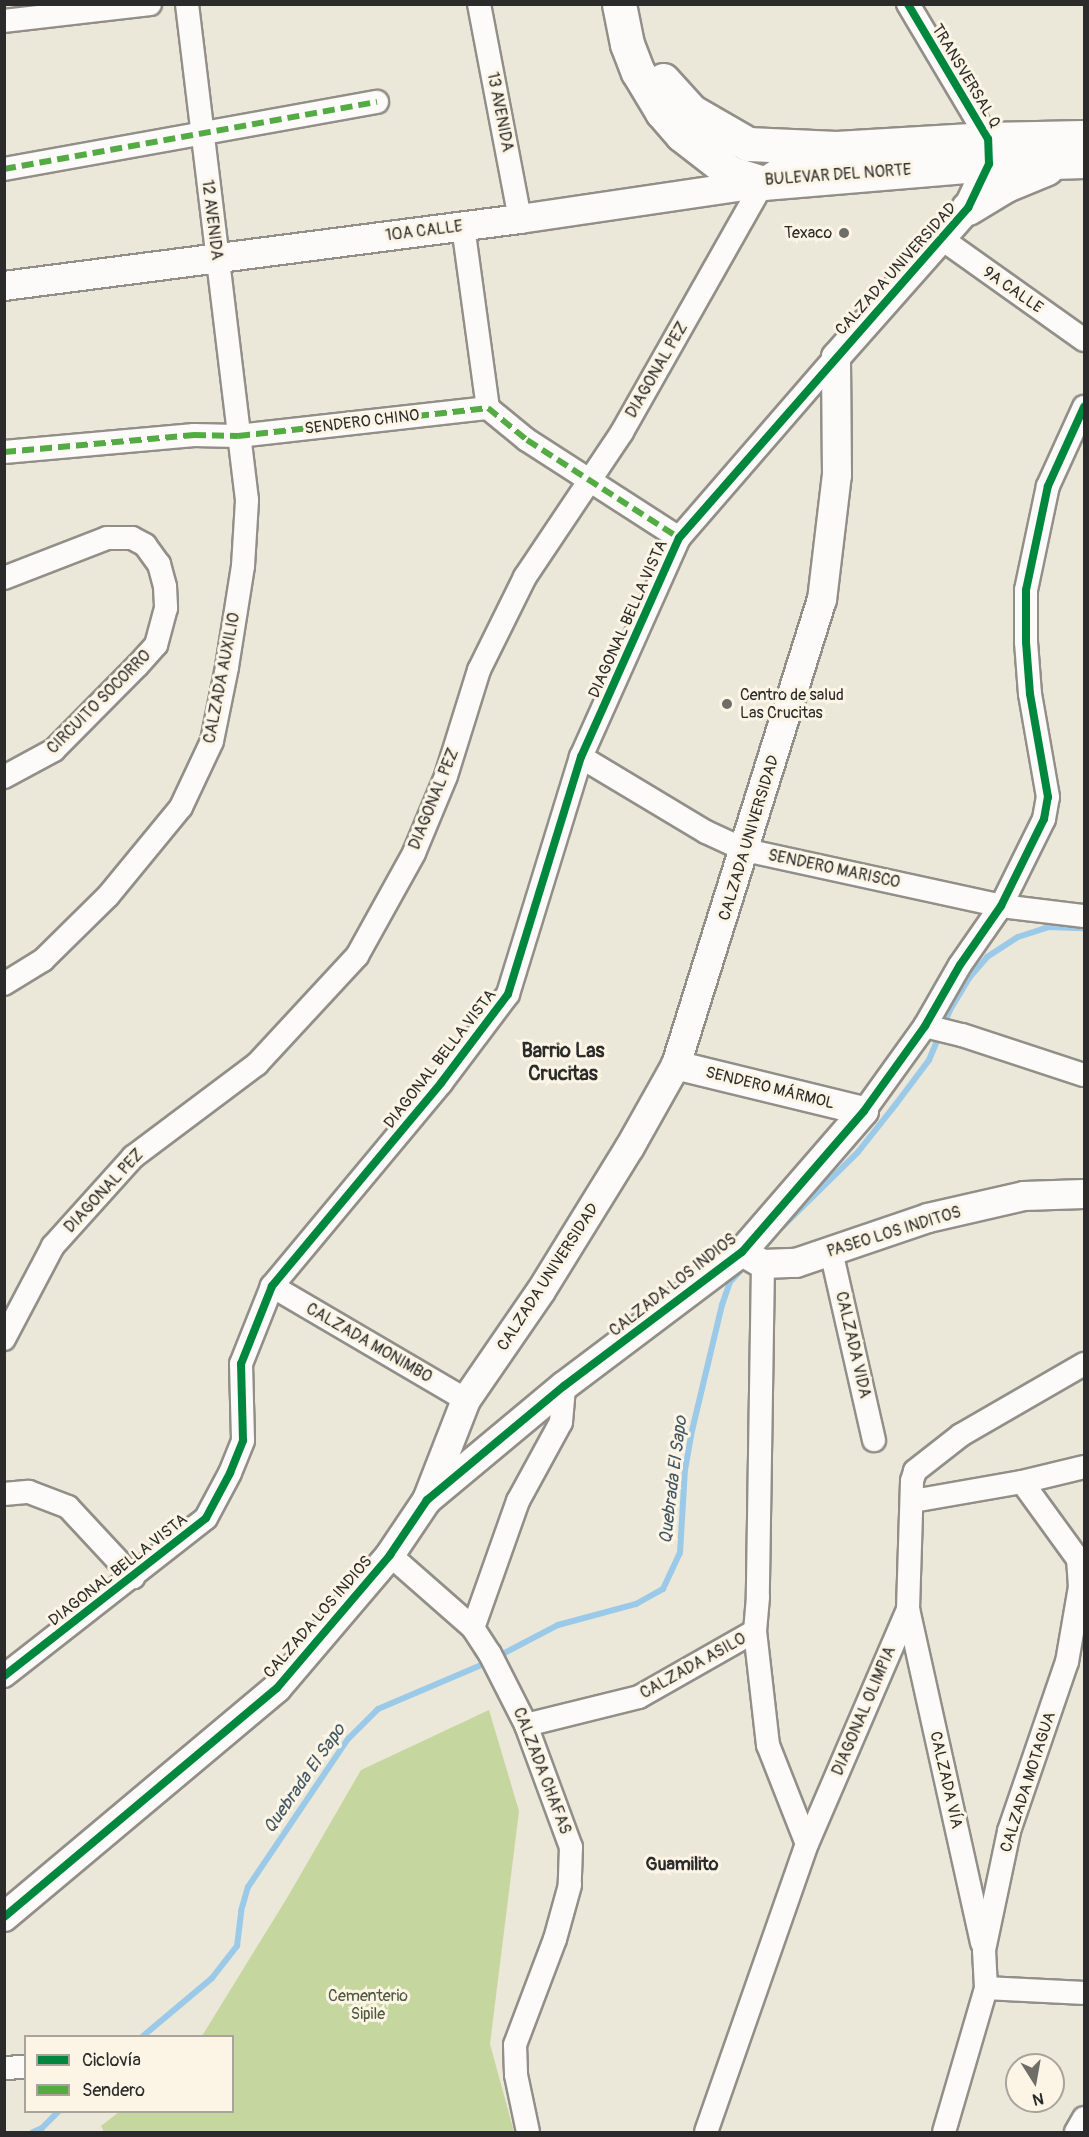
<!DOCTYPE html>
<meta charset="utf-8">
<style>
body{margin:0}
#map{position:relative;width:1089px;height:2137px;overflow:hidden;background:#ebe7d9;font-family:Pangolin,sans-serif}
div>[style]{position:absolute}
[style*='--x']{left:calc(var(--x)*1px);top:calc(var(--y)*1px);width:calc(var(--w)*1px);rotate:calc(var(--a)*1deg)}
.green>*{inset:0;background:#c6d69f}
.stream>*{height:6px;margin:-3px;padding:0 3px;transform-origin:3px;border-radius:3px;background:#9bcae9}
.roads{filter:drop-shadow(2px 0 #918f88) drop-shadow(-2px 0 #918f88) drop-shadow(0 2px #918f88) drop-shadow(0 -2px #918f88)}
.minor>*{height:22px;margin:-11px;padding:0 11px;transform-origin:11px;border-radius:11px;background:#fcfbf9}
.tertiary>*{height:28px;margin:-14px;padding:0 14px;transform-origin:14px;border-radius:14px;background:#fcfbf9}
.secondary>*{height:33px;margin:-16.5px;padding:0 16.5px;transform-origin:16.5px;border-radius:16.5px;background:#fcfbf9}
.quiet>*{height:6px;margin-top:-3px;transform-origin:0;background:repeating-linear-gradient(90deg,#54ab44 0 12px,transparent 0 18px)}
.cycleway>*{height:8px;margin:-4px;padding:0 4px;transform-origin:4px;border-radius:4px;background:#00873e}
.dots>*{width:16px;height:16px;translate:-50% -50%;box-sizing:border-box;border:3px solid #fcf5e5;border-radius:50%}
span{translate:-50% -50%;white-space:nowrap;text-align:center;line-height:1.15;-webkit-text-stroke:6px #fcf5e5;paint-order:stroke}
.street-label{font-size:16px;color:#2b2b2b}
.poi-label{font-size:16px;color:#2b2b2b}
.right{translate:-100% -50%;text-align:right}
.left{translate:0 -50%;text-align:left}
.park-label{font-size:16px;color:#505a40}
.water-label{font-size:18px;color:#425766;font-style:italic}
.neighbourhood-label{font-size:18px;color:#2b2b2b;font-weight:700}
.quarter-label{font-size:20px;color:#2b2b2b;font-weight:700}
.frame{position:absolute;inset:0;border:6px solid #2b2b2b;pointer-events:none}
.legend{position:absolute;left:24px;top:2035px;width:210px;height:78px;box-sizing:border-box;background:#fcf5e5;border:2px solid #a8a49b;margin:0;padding:8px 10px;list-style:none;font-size:18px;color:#2b2b2b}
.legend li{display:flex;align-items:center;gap:12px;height:30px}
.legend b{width:30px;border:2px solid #a8a49b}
.north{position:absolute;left:1005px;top:2053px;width:60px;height:60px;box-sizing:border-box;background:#fcf5e5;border:2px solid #a8a49b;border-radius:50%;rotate:169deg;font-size:16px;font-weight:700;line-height:24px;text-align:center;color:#2b2b2b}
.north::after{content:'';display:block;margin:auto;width:21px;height:27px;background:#6e6d68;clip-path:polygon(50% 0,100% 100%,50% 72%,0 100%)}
</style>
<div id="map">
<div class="green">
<div style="clip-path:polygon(489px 1710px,519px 1811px,490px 2044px,514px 2132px,104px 2132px,101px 2126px,119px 2112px,232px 2112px,232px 2036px,202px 2036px,287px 1898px,361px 1770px)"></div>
</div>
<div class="stream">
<div style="--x:782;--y:1227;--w:107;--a:-44.6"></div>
<div style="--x:858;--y:1152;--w:61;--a:-51.6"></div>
<div style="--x:896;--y:1104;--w:55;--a:-53.1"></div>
<div style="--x:929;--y:1060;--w:54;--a:-67.2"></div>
<div style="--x:950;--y:1010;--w:37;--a:-59"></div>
<div style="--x:969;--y:978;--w:28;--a:-49"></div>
<div style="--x:987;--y:957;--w:37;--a:-33"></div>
<div style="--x:1018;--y:937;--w:32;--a:-18"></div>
<div style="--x:1048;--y:927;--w:36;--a:2"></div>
<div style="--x:497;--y:1657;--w:69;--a:-27.7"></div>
<div style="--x:558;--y:1625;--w:81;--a:-15.1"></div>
<div style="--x:636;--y:1604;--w:31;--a:-29"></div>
<div style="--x:663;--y:1589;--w:40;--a:-65"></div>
<div style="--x:680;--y:1553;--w:83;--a:-86.6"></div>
<div style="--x:685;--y:1470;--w:36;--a:-80"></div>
<div style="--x:691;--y:1435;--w:134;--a:-76.6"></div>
<div style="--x:722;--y:1305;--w:24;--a:-71"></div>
<div style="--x:730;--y:1282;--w:21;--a:-47"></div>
<div style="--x:143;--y:2036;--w:90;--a:-40"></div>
<div style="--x:212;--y:1978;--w:41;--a:-52"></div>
<div style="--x:237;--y:1946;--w:35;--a:-83"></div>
<div style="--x:241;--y:1911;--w:25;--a:-74"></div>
<div style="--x:248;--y:1887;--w:179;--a:-56"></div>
<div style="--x:348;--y:1739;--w:42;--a:-45"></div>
<div style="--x:378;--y:1709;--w:120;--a:-23.1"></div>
<div style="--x:33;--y:2132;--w:10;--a:-24"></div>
<div style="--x:42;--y:2128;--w:23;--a:-45"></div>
</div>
<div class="roads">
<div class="minor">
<div style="--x:479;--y:4;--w:219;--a:79.2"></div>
<div style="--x:908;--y:4;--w:157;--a:59.3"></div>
<div style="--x:988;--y:139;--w:11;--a:85"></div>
<div style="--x:4;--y:21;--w:147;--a:-6.6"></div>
<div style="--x:4;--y:169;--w:379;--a:-10.2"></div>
<div style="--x:463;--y:226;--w:184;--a:82.2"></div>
<div style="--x:942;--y:239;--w:174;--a:35.4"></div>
<div style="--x:4;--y:452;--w:191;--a:-5.1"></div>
<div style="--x:194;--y:435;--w:44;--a:1.3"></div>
<div style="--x:238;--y:436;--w:252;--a:-6.4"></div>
<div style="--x:488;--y:408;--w:50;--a:39.4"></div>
<div style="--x:527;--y:440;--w:181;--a:32.8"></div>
<div style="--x:4;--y:578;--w:110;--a:-21.2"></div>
<div style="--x:107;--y:538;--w:25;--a:0"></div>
<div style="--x:132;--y:538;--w:15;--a:28"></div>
<div style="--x:145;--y:545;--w:24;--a:54"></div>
<div style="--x:159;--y:564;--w:24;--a:75"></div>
<div style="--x:165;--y:587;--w:21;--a:87"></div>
<div style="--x:166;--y:608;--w:38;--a:105"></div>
<div style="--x:156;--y:645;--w:28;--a:132"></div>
<div style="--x:137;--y:666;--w:118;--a:134.7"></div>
<div style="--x:54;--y:750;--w:57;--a:151.6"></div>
<div style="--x:581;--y:757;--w:146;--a:31"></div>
<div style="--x:706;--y:832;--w:43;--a:24.8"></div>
<div style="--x:745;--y:850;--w:262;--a:12.3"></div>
<div style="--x:1001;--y:906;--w:84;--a:6.9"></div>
<div style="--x:4;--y:984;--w:46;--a:-31.6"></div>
<div style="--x:43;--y:960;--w:91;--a:-44.6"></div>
<div style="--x:108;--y:896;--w:115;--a:-50.6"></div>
<div style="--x:181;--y:807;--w:73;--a:-64.8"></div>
<div style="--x:212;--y:741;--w:76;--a:-78.5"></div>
<div style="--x:227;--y:667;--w:102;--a:-81"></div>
<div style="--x:243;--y:566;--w:66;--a:-86.5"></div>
<div style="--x:247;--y:500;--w:500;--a:-96.9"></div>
<div style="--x:925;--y:1026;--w:38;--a:14"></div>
<div style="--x:962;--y:1035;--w:128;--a:18.2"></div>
<div style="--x:864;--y:1111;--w:105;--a:-54.3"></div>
<div style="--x:925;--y:1026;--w:70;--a:-60.2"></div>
<div style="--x:960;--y:965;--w:72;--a:-55.2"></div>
<div style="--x:1001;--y:906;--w:97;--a:-63.7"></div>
<div style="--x:1044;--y:819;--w:22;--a:-80"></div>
<div style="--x:1048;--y:797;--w:105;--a:-99.9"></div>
<div style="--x:1030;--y:694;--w:52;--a:-94.4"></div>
<div style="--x:1026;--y:642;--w:52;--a:-90"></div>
<div style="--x:1026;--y:590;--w:106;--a:-78.1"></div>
<div style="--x:1048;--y:486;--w:87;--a:-65.5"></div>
<div style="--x:831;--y:1251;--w:194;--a:77.2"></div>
<div style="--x:763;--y:1264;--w:333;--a:90.9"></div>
<div style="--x:758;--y:1597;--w:34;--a:95"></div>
<div style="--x:755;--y:1631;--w:115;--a:83.5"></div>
<div style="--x:768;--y:1745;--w:106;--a:68.5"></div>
<div style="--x:272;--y:1286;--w:225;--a:30.4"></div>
<div style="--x:4;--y:1339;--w:105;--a:-62.2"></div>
<div style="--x:53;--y:1246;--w:120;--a:-48"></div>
<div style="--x:133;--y:1157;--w:155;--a:-36.9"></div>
<div style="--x:257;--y:1064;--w:147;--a:-47.2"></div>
<div style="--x:357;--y:956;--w:118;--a:-61"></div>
<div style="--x:414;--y:853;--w:83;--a:-67.4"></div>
<div style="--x:446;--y:776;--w:111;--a:-72.7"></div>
<div style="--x:479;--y:670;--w:104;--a:-63.7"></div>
<div style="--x:525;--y:577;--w:174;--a:-56.2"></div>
<div style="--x:622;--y:432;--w:286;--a:-60.5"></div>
<div style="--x:4;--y:1494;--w:25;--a:-5"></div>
<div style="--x:29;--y:1492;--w:42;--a:21"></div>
<div style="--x:68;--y:1507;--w:96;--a:47.1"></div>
<div style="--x:913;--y:1501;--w:111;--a:-9.9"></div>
<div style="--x:1022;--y:1482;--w:64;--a:-13.6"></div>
<div style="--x:390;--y:1555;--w:111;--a:41.3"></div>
<div style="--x:473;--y:1628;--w:31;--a:57"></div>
<div style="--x:490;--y:1654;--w:80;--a:63.1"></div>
<div style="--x:526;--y:1725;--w:130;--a:69.8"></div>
<div style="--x:571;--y:1847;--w:38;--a:92"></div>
<div style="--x:570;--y:1885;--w:56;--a:105.5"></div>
<div style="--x:555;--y:1939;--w:113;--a:110.7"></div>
<div style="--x:515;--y:2045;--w:30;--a:88"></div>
<div style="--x:516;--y:2075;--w:58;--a:78.1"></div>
<div style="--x:908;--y:1609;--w:342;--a:77.5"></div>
<div style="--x:473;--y:1628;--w:135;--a:-70.5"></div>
<div style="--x:518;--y:1501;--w:90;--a:-61.4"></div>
<div style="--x:561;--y:1422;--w:36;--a:-85"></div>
<div style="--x:4;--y:1676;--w:256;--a:-38"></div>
<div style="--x:206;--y:1518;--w:51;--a:-61.9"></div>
<div style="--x:230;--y:1473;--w:35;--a:-68"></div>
<div style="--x:243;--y:1440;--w:76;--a:-91.5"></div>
<div style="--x:241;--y:1364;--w:84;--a:-68.3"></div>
<div style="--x:272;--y:1286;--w:264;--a:-50.2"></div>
<div style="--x:441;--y:1083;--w:111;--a:-53"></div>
<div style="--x:508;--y:994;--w:248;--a:-72.9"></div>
<div style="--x:581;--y:757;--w:240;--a:-65.9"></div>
<div style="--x:679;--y:538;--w:240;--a:-49.1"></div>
<div style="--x:526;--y:1725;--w:116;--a:-13.9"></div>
<div style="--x:639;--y:1697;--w:133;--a:-29.6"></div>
<div style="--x:986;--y:1988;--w:98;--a:2.9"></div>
<div style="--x:4;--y:2068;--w:22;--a:-3"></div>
<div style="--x:706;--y:2132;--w:305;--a:-70.7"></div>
<div style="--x:807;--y:1844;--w:256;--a:-66.7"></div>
<div style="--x:908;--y:1609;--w:128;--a:-88.2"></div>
<div style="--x:912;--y:1481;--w:10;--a:-73"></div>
<div style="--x:915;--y:1471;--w:58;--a:-38"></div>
<div style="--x:961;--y:1435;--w:142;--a:-30"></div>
<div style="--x:944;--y:2132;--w:150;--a:-73.7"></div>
<div style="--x:986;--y:1988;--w:38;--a:-93"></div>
<div style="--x:984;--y:1950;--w:122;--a:-78.1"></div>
<div style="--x:1009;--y:1831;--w:179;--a:-71.1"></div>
<div style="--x:1067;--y:1662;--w:76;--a:-80.2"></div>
<div style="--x:1080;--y:1587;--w:28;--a:-94"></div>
<div style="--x:1078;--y:1559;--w:95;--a:-126"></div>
<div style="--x:1076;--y:2132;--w:16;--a:-60"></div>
</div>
<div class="tertiary">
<div style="--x:4;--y:286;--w:520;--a:-7.4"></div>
<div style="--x:520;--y:219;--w:246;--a:-8.4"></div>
<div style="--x:763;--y:183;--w:31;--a:-33"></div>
<div style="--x:789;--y:166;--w:47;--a:-21.1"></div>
<div style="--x:742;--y:1252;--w:24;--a:30"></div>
<div style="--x:763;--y:1264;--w:33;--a:-2"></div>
<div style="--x:796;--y:1263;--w:139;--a:-18.8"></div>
<div style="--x:928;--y:1218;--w:98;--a:-12.9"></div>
<div style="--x:1024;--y:1196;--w:60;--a:-1.9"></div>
<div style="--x:427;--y:1500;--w:107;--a:-68.7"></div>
<div style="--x:466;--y:1400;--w:132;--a:-55.5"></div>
<div style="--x:541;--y:1291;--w:169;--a:-58.3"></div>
<div style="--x:630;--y:1147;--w:94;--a:-60.7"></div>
<div style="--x:676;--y:1065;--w:487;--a:-72.6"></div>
<div style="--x:822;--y:600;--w:126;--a:-83.2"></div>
<div style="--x:837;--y:475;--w:118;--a:-90.5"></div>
<div style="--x:836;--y:357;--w:199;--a:-48.5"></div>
<div style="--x:968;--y:208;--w:23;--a:-65"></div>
<div style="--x:4;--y:1917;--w:356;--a:-40"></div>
<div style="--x:277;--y:1688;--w:175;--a:-49.6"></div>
<div style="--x:390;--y:1555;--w:66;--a:-56.1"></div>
<div style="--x:427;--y:1500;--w:178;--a:-39.8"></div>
<div style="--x:564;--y:1386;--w:223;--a:-37"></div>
<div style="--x:742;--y:1252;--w:186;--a:-49.1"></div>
<div style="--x:864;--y:1111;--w:194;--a:-166.3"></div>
</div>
<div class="secondary">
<div style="--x:619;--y:4;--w:41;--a:78.7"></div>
<div style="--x:627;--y:44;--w:30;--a:69"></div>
<div style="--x:638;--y:72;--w:47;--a:59"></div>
<div style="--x:662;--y:112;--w:30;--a:49"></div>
<div style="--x:682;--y:135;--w:62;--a:37.8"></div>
<div style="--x:731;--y:173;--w:34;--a:17"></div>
<div style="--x:763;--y:183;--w:227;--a:-4.8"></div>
<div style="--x:989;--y:164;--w:95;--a:-1.8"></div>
<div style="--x:663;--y:80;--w:42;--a:47.9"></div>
<div style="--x:691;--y:111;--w:66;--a:30.1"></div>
<div style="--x:748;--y:144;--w:88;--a:2.6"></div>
<div style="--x:836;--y:148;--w:152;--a:-3.4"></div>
<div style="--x:988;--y:139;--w:96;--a:-1.2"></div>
<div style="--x:968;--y:208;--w:44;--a:-31.2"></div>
<div style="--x:1006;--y:185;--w:44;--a:-22.5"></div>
</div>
</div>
<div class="quiet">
<div style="--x:4;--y:169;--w:379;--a:-10.2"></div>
<div style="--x:4;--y:452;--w:191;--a:-5.1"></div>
<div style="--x:194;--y:435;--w:44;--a:1.3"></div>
<div style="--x:238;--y:436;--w:252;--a:-6.4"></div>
<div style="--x:488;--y:408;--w:50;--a:39.4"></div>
<div style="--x:527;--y:440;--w:181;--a:32.8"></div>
</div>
<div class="cycleway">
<div style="--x:4;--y:1676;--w:256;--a:-38"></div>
<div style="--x:206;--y:1518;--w:51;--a:-61.9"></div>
<div style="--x:230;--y:1473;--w:35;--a:-68"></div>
<div style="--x:243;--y:1440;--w:76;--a:-91.5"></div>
<div style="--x:241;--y:1364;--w:84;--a:-68.3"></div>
<div style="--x:272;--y:1286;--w:264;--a:-50.2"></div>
<div style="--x:441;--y:1083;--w:111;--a:-53"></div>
<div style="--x:508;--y:994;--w:248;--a:-72.9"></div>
<div style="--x:581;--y:757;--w:240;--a:-65.9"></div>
<div style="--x:679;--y:538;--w:439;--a:-48.8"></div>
<div style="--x:968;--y:208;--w:49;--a:-64.5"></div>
<div style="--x:989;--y:164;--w:25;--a:-92"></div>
<div style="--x:988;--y:139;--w:157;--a:-120.7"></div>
<div style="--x:4;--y:1917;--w:356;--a:-40"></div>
<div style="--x:277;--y:1688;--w:175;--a:-49.6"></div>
<div style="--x:390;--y:1555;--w:66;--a:-56.1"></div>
<div style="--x:427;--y:1500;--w:178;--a:-39.8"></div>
<div style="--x:564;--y:1386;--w:223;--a:-37"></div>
<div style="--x:742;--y:1252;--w:186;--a:-49.1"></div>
<div style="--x:864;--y:1111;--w:105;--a:-54.3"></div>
<div style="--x:925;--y:1026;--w:70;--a:-60.2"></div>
<div style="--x:960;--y:965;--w:72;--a:-55.2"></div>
<div style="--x:1001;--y:906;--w:97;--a:-63.7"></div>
<div style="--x:1044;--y:819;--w:22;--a:-80"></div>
<div style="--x:1048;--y:797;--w:105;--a:-99.9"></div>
<div style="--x:1030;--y:694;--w:52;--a:-94.4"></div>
<div style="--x:1026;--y:642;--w:52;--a:-90"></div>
<div style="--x:1026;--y:590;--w:106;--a:-78.1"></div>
<div style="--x:1048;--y:486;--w:87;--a:-65.5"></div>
</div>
<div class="dots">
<div style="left:844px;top:233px;background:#6e6d68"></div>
<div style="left:727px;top:704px;background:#6e6d68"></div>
</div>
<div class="street-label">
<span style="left:966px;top:76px;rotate:59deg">TRANSVERSAL Q</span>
<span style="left:500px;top:112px;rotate:79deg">13 AVENIDA</span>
<span style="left:838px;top:175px;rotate:-4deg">BULEVAR DEL NORTE</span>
<span style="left:212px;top:220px;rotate:83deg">12 AVENIDA</span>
<span style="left:424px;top:231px;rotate:-7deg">10A CALLE</span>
<span style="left:896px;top:269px;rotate:-48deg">CALZADA UNIVERSIDAD</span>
<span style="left:1013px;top:290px;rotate:35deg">9A CALLE</span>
<span style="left:657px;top:370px;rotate:-60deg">DIAGONAL PEZ</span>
<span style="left:362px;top:422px;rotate:-7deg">SENDERO CHINO</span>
<span style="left:628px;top:619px;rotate:-66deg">DIAGONAL BELLA VISTA</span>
<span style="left:222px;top:678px;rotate:-79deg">CALZADA AUXILIO</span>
<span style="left:99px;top:702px;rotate:-45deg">CIRCUITO SOCORRO</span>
<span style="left:434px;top:799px;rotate:-68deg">DIAGONAL PEZ</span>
<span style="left:749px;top:838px;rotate:-73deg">CALZADA UNIVERSIDAD</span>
<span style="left:834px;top:869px;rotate:12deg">SENDERO MARISCO</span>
<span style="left:440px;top:1059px;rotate:-52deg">DIAGONAL BELLA VISTA</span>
<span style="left:770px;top:1088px;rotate:14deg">SENDERO MÁRMOL</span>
<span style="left:104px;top:1191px;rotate:-47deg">DIAGONAL PEZ</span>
<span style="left:894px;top:1232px;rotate:-17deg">PASEO LOS INDITOS</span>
<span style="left:548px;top:1277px;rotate:-57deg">CALZADA UNIVERSIDAD</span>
<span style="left:673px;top:1285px;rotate:-38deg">CALZADA LOS INDIOS</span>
<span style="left:369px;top:1343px;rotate:30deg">CALZADA MONIMBO</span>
<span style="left:853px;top:1345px;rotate:77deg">CALZADA VIDA</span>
<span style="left:118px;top:1570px;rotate:-38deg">DIAGONAL BELLA VISTA</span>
<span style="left:318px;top:1617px;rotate:-49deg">CALZADA LOS INDIOS</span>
<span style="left:693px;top:1666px;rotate:-29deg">CALZADA ASILO</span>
<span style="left:864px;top:1711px;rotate:-67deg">DIAGONAL OLIMPIA</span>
<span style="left:542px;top:1771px;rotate:69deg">CALZADA CHAFAS</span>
<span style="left:946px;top:1780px;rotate:77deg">CALZADA VÍA</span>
<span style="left:1028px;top:1782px;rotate:-72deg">CALZADA MOTAGUA</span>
</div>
<div class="poi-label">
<span class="right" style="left:832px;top:233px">Texaco</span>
<span class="left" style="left:740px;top:704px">Centro de salud<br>Las Crucitas</span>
</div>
<div class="park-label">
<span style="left:368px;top:2005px">Cementerio<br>Sipile</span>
</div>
<div class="water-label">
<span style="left:674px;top:1480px;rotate:-83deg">Quebrada El Sapo</span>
<span style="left:305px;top:1779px;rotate:-55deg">Quebrada El Sapo</span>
</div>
<div class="neighbourhood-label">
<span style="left:682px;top:1865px">Guamilito</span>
</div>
<div class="quarter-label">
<span style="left:563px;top:1062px">Barrio Las<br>Crucitas</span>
</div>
<div class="frame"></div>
<ul class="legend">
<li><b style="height:8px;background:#00873e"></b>Ciclovía</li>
<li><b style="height:8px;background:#54ab44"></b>Sendero</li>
</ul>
<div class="north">N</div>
</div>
